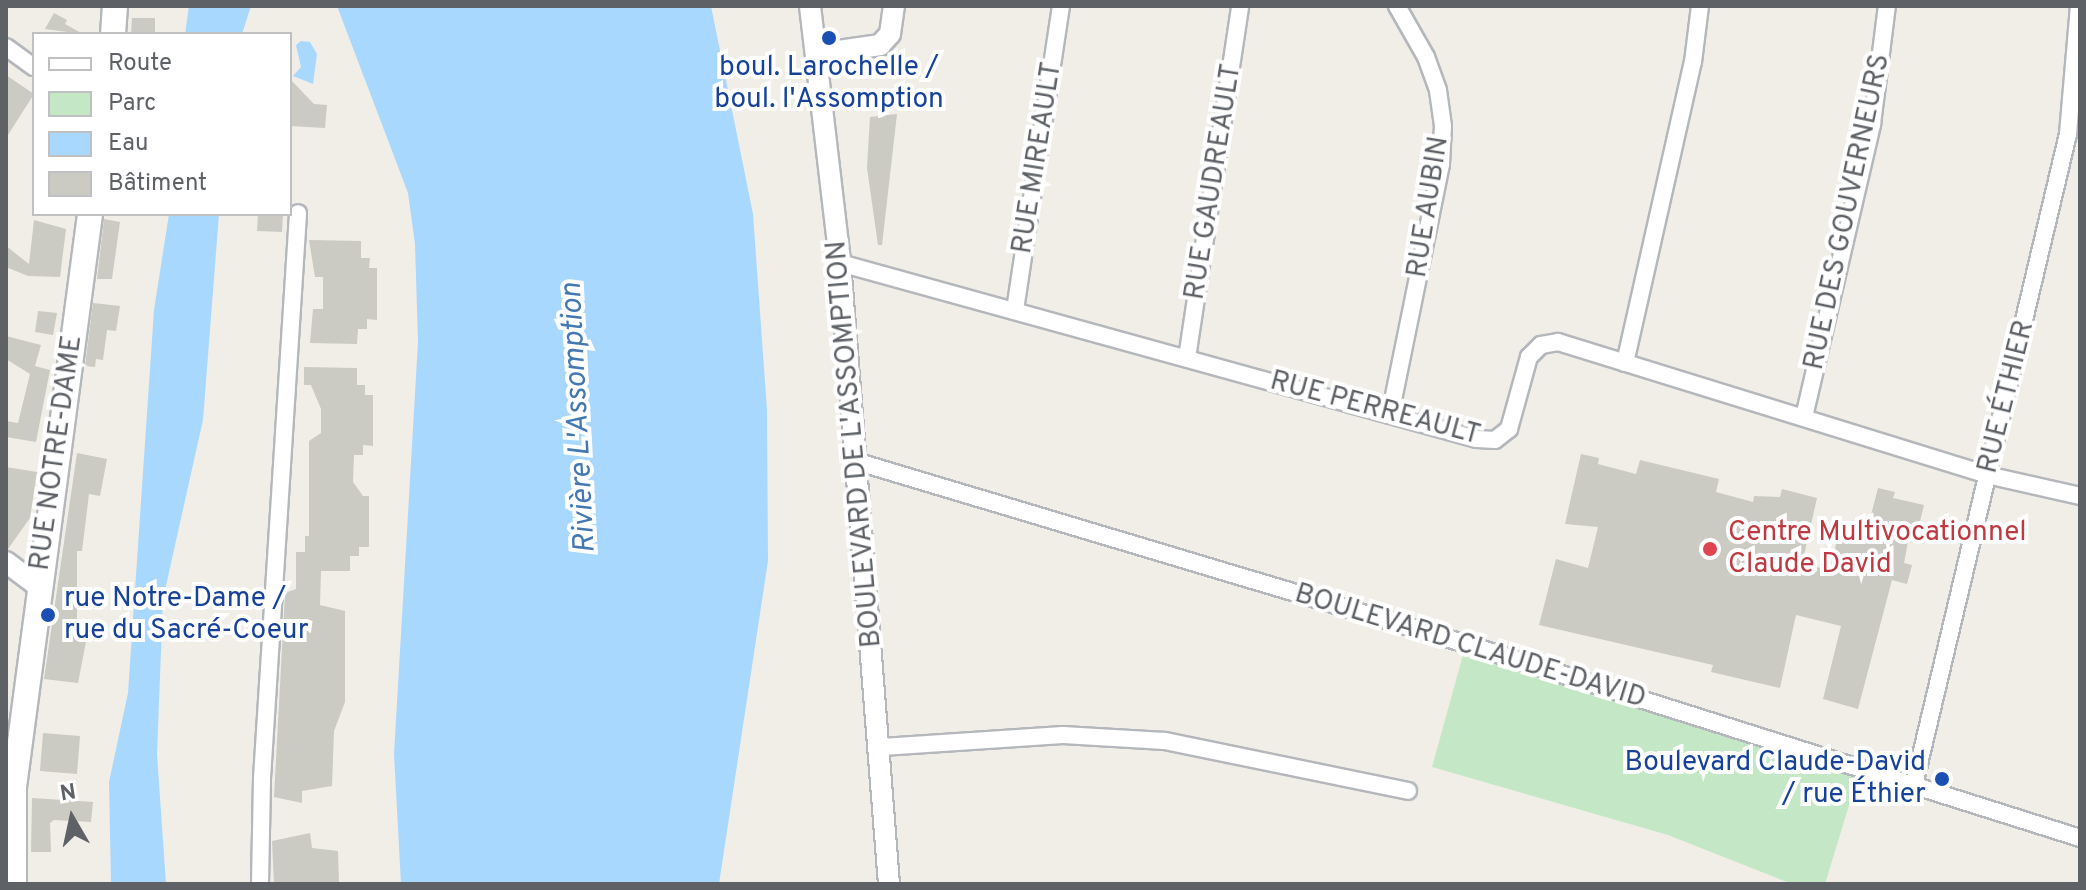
<!DOCTYPE html>
<meta charset="utf-8">
<style>
body{margin:0}
#map{position:relative;width:2086px;height:890px;overflow:hidden;background:#f0eee7;font-family:Overpass,sans-serif}
div>[style]{position:absolute}
[style*='--x']{left:calc(var(--x)*1px);top:calc(var(--y)*1px);width:calc(var(--w)*1px);rotate:calc(var(--a)*1deg)}
.green>*{inset:0;background:#c4e7c5}
.water>*{inset:0;background:#a9d8fe}
.building>*{inset:0;background:#cbcac3}
.roads{filter:drop-shadow(2px 0 #b4b7bb) drop-shadow(-2px 0 #b4b7bb) drop-shadow(0 2px #b4b7bb) drop-shadow(0 -2px #b4b7bb)}
.minor>*{height:16px;margin:-8px;padding:0 8px;transform-origin:8px;border-radius:8px;background:#fff}
.tertiary>*{height:20px;margin:-10px;padding:0 10px;transform-origin:10px;border-radius:10px;background:#fff}
.secondary>*{height:24px;margin:-12px;padding:0 12px;transform-origin:12px;border-radius:12px;background:#fff}
.dots>*{width:22px;height:22px;translate:-50% -50%;box-sizing:border-box;border:4px solid #fff;border-radius:50%}
span{translate:-50% -50%;white-space:nowrap;text-align:center;line-height:1.15;-webkit-text-stroke:8px #fff;paint-order:stroke}
.transit-label{font-size:28px;color:#164399}
.left{translate:0 -50%;text-align:left}
.right{translate:-100% -50%;text-align:right}
.street-label{font-size:28px;color:#5e6267}
.health-label{font-size:28px;color:#be3a42}
.water-label{font-size:30px;color:#4478b2;font-style:italic}
.frame{position:absolute;inset:0;border:8px solid #5e6267;pointer-events:none}
.legend{position:absolute;left:32px;top:32px;width:260px;height:184px;box-sizing:border-box;background:#fff;border:2px solid #bfc0c2;margin:0;padding:10px 14px;list-style:none;font-size:24px;color:#5e6267}
.legend li{display:flex;align-items:center;gap:16px;height:40px}
.legend b{width:40px;border:2px solid #bfc0c2}
.north{position:absolute;left:32px;top:778px;width:80px;height:80px;-webkit-text-stroke:6px #fff;paint-order:stroke;rotate:351deg;font-size:22px;font-weight:700;line-height:32px;text-align:center;color:#5e6267}
.north::after{content:'';display:block;margin:auto;width:28px;height:36px;background:#5e6267;clip-path:polygon(50% 0,100% 100%,50% 72%,0 100%)}
</style>
<div id="map">
<div class="green">
<div style="clip-path:polygon(1466px 644px,1860px 769px,1825px 884px,1792px 884px,1668px 835px,1432px 767px)"></div>
</div>
<div class="water">
<div style="clip-path:polygon(189px 6px,251px 6px,242px 34px,185px 34px)"></div>
<div style="clip-path:polygon(337px 6px,711px 6px,753px 214px,767px 410px,768px 561px,719px 884px,401px 884px,394px 754px,418px 342px,415px 244px,408px 193px)"></div>
<div style="clip-path:polygon(301px 41px,310px 42px,317px 54px,313px 84px,293px 76px,301px 67px,296px 45px)"></div>
<div style="clip-path:polygon(169px 214px,219px 214px,203px 420px,163px 599px,157px 754px,166px 884px,111px 884px,109px 782px,128px 693px,154px 310px)"></div>
</div>
<div class="building">
<div style="clip-path:polygon(54px 13px,67px 20px,65px 24px,83px 34px,45px 29px)"></div>
<div style="clip-path:polygon(132px 18px,155px 18px,155px 34px,131px 34px)"></div>
<div style="clip-path:polygon(6px 75px,34px 94px,6px 138px)"></div>
<div style="clip-path:polygon(290px 79px,314px 104px,327px 105px,325px 128px,290px 126px)"></div>
<div style="clip-path:polygon(897px 114px,882px 245px,878px 245px,867px 168px,870px 117px)"></div>
<div style="clip-path:polygon(258px 214px,283px 215px,282px 232px,257px 231px)"></div>
<div style="clip-path:polygon(104px 219px,120px 222px,112px 279px,97px 279px)"></div>
<div style="clip-path:polygon(34px 220px,66px 229px,60px 277px,28px 276px,6px 267px,6px 246px,29px 264px)"></div>
<div style="clip-path:polygon(309px 240px,361px 241px,361px 258px,370px 258px,369px 268px,377px 268px,377px 320px,367px 319px,367px 329px,358px 329px,357px 344px,310px 343px,313px 309px,323px 309px,323px 277px,315px 277px)"></div>
<div style="clip-path:polygon(93px 303px,120px 306px,116px 331px,107px 330px,103px 360px,96px 359px,95px 367px,85px 366px)"></div>
<div style="clip-path:polygon(38px 311px,57px 313px,53px 335px,35px 332px)"></div>
<div style="clip-path:polygon(6px 336px,41px 345px,35px 366px,50px 370px,36px 442px,6px 437px,6px 421px,18px 423px,30px 374px,6px 359px)"></div>
<div style="clip-path:polygon(304px 367px,357px 368px,357px 385px,365px 385px,365px 395px,373px 395px,373px 446px,363px 445px,363px 455px,354px 455px,353px 482px,363px 496px,369px 496px,369px 547px,359px 547px,359px 556px,350px 556px,350px 571px,321px 571px,320px 605px,345px 611px,345px 702px,334px 731px,332px 786px,302px 791px,302px 803px,274px 797px,285px 593px,296px 589px,296px 552px,305px 552px,305px 536px,309px 536px,309px 441px,321px 433px,321px 409px,311px 385px,304px 385px)"></div>
<div style="clip-path:polygon(77px 453px,107px 459px,100px 496px,89px 494px,82px 551px,77px 551px,77px 624px,89px 626px,78px 683px,44px 679px)"></div>
<div style="clip-path:polygon(1581px 454px,1599px 458px,1598px 464px,1636px 474px,1640px 460px,1719px 479px,1716px 492px,1753px 502px,1754px 496px,1780px 497px,1782px 489px,1817px 498px,1802px 564px,1830px 570px,1838px 536px,1864px 542px,1878px 488px,1895px 492px,1893px 498px,1924px 505px,1917px 533px,1910px 531px,1904px 563px,1912px 565px,1907px 584px,1892px 580px,1858px 709px,1823px 699px,1841px 626px,1796px 615px,1780px 688px,1711px 672px,1713px 665px,1539px 625px,1556px 559px,1588px 568px,1598px 527px,1565px 524px)"></div>
<div style="clip-path:polygon(6px 467px,37px 472px,30px 518px,8px 549px)"></div>
<div style="clip-path:polygon(43px 733px,80px 736px,77px 774px,40px 771px)"></div>
<div style="clip-path:polygon(32px 798px,93px 802px,91px 822px,54px 820px,50px 823px,51px 852px,31px 852px)"></div>
<div style="clip-path:polygon(310px 833px,312px 848px,338px 851px,339px 884px,274px 884px,272px 841px)"></div>
</div>
<div class="roads">
<div class="minor">
<div style="--x:6;--y:47;--w:34;--a:36"></div>
<div style="--x:840;--y:263;--w:661;--a:15.45"></div>
<div style="--x:1477;--y:439;--w:18;--a:3"></div>
<div style="--x:1495;--y:440;--w:18;--a:-38"></div>
<div style="--x:1509;--y:429;--w:75;--a:-74.5"></div>
<div style="--x:1529;--y:357;--w:17;--a:-45"></div>
<div style="--x:1541;--y:345;--w:17;--a:-10"></div>
<div style="--x:1558;--y:342;--w:449;--a:17.2"></div>
<div style="--x:1987;--y:475;--w:95;--a:12.7"></div>
<div style="--x:1015;--y:310;--w:307;--a:-81.4"></div>
<div style="--x:1187;--y:358;--w:356;--a:-81.4"></div>
<div style="--x:1625;--y:363;--w:309;--a:-77.3"></div>
<div style="--x:1693;--y:62;--w:56;--a:-82.9"></div>
<div style="--x:1390;--y:415;--w:256;--a:-78.5"></div>
<div style="--x:1441;--y:164;--w:38;--a:-87"></div>
<div style="--x:1443;--y:126;--w:36;--a:-98"></div>
<div style="--x:1438;--y:90;--w:35;--a:-110"></div>
<div style="--x:1426;--y:57;--w:59;--a:-119.6"></div>
<div style="--x:1804;--y:417;--w:301;--a:-76.9"></div>
<div style="--x:1872;--y:124;--w:119;--a:-82.8"></div>
<div style="--x:858;--y:462;--w:635;--a:16.66"></div>
<div style="--x:1466;--y:644;--w:644;--a:17.53"></div>
<div style="--x:882;--y:747;--w:181;--a:-3.8"></div>
<div style="--x:1063;--y:735;--w:102;--a:3.4"></div>
<div style="--x:1165;--y:741;--w:248;--a:11.6"></div>
<div style="--x:1914;--y:785;--w:669;--a:-76.69"></div>
<div style="--x:2068;--y:134;--w:128;--a:-85.1"></div>
<div style="--x:260;--y:884;--w:106;--a:-88.9"></div>
<div style="--x:262;--y:778;--w:566;--a:-86.35"></div>
</div>
<div class="tertiary">
<div style="--x:810;--y:6;--w:259;--a:83.3"></div>
<div style="--x:840;--y:263;--w:623;--a:85.49"></div>
<div style="--x:817;--y:54;--w:64;--a:-8.1"></div>
<div style="--x:880;--y:45;--w:15;--a:-48"></div>
<div style="--x:890;--y:34;--w:28;--a:-82"></div>
<div style="--x:6;--y:562;--w:41;--a:37.1"></div>
</div>
<div class="secondary">
<div style="--x:113;--y:34;--w:28;--a:-86"></div>
<div style="--x:14;--y:884;--w:97;--a:-90"></div>
<div style="--x:14;--y:787;--w:578;--a:-82.44"></div>
</div>
</div>
<div class="dots">
<div style="left:829px;top:38px;background:#1a4fb4"></div>
<div style="left:1710px;top:549px;background:#e0444e"></div>
<div style="left:48px;top:615px;background:#1a4fb4"></div>
<div style="left:1942px;top:779px;background:#1a4fb4"></div>
</div>
<div class="transit-label">
<span style="left:829px;top:84px">boul. Larochelle /<br>boul. l'Assomption</span>
<span class="left" style="left:64px;top:615px">rue Notre-Dame /<br>rue du Sacré-Coeur</span>
<span class="right" style="left:1926px;top:779px">Boulevard Claude-David<br>/ rue Éthier</span>
</div>
<div class="street-label">
<span style="left:1038px;top:158px;rotate:-81deg">RUE MIREAULT</span>
<span style="left:1214px;top:182px;rotate:-81deg">RUE GAUDREAULT</span>
<span style="left:1429px;top:207px;rotate:-81deg">RUE AUBIN</span>
<span style="left:1848px;top:212px;rotate:-78deg">RUE DES GOUVERNEURS</span>
<span style="left:2007px;top:397px;rotate:-76deg">RUE ÉTHIER</span>
<span style="left:1375px;top:409px;rotate:15deg">RUE PERREAULT</span>
<span style="left:855px;top:444px;rotate:-95deg">BOULEVARD DE L'ASSOMPTION</span>
<span style="left:57px;top:453px;rotate:-82deg">RUE NOTRE-DAME</span>
<span style="left:1470px;top:647px;rotate:17deg">BOULEVARD CLAUDE-DAVID</span>
</div>
<div class="health-label">
<span class="left" style="left:1728px;top:549px">Centre Multivocationnel<br>Claude David</span>
</div>
<div class="water-label">
<span style="left:580px;top:418px;rotate:-93deg">Rivière L'Assomption</span>
</div>
<div class="frame"></div>
<ul class="legend">
<li><b style="height:10px;background:#fff"></b>Route</li>
<li><b style="height:22px;background:#c4e7c5"></b>Parc</li>
<li><b style="height:22px;background:#a9d8fe"></b>Eau</li>
<li><b style="height:22px;background:#cbcac3"></b>Bâtiment</li>
</ul>
<div class="north">N</div>
</div>
